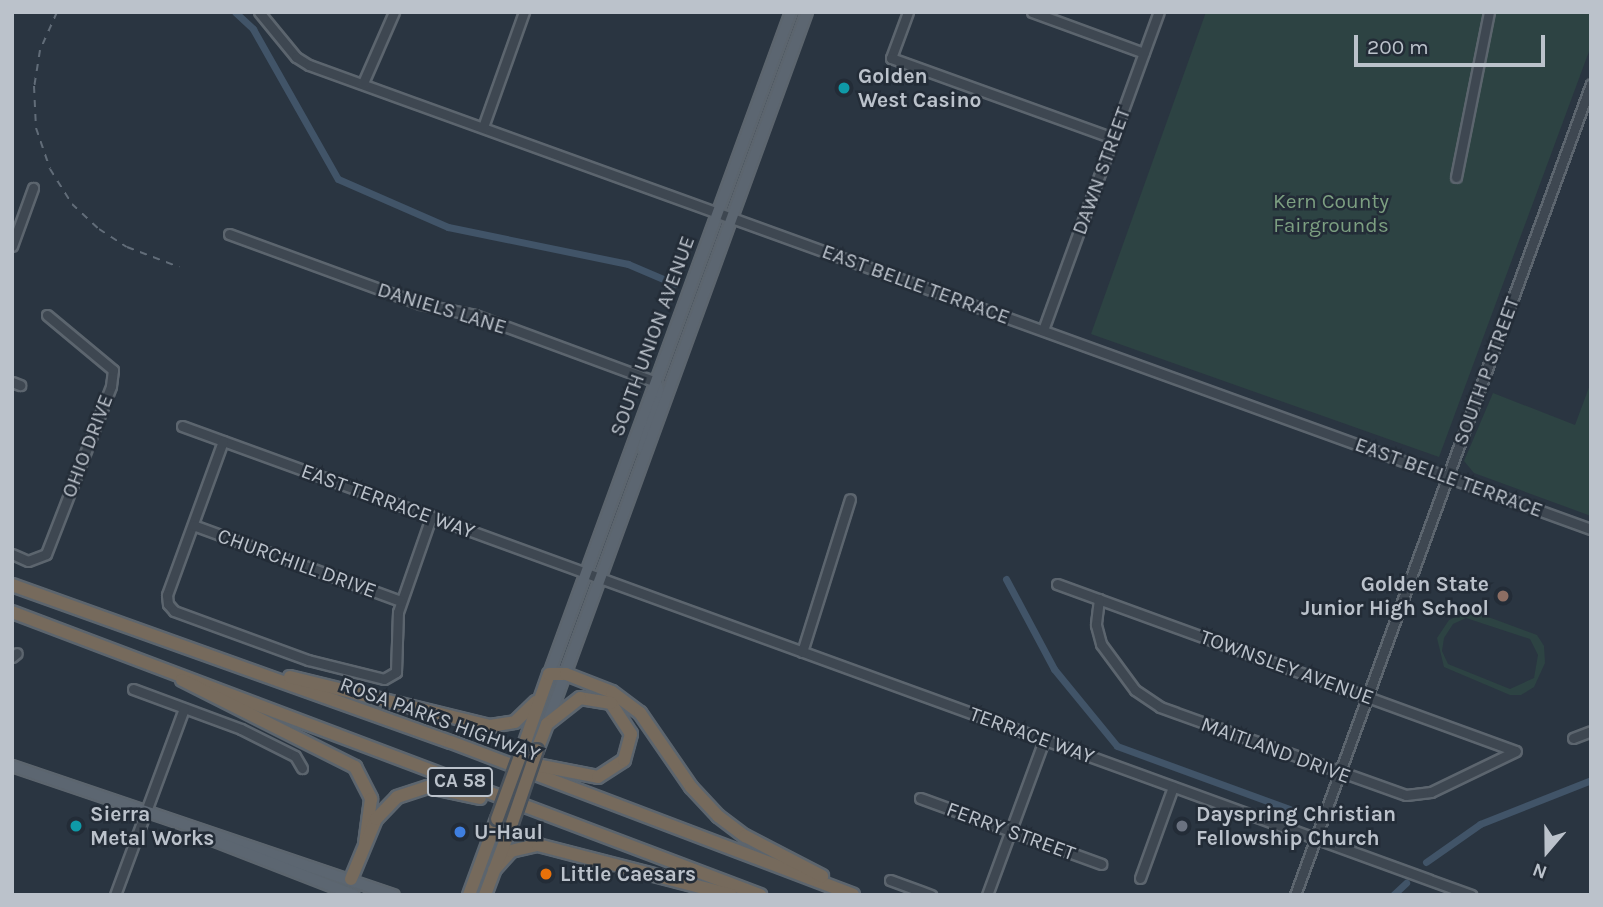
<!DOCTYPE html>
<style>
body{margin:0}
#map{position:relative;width:1603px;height:907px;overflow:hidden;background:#2a3541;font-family:Karla,sans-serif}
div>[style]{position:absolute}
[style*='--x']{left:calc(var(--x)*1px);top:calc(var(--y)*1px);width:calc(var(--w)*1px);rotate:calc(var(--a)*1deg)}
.green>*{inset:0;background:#2d4343}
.canal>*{height:7px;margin:-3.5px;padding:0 3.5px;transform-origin:3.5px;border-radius:3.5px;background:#415468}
.roads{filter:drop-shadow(2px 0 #5c656e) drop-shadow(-2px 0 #5c656e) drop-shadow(0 2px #5c656e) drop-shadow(0 -2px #5c656e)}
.minor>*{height:9px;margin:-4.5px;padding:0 4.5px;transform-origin:4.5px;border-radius:4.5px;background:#3e4751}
.major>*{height:10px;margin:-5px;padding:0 5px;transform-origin:5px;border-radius:5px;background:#5c6671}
.highway>*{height:12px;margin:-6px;padding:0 6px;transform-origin:6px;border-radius:6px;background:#766a5c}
.rail>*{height:2px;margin-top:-1px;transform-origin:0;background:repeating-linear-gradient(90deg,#616c78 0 7px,transparent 0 14px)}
.bridges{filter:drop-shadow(2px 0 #49525c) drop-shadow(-2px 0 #49525c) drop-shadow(0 2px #49525c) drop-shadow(0 -2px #49525c)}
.highway-bridge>*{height:12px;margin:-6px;padding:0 6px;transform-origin:6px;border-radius:6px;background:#766a5c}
.dots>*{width:19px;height:19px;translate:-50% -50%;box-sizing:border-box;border:4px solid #232c37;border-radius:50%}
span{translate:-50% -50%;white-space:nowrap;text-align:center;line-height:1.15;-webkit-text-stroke:5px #232c37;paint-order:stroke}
.shield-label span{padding:2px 5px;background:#232c37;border:2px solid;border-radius:5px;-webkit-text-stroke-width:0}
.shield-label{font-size:19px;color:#bbc2cb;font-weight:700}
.poi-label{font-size:21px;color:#bbc2cb;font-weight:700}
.left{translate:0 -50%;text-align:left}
.right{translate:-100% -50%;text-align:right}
.street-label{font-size:21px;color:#bbc2cb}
.park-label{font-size:21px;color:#7c9f81}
.frame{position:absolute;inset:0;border:14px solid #bbc2cb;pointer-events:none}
.north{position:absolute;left:1512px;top:816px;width:70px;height:70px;-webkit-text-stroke:5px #232c37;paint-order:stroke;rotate:200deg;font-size:19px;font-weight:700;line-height:28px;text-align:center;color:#bbc2cb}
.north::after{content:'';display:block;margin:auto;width:24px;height:32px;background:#bbc2cb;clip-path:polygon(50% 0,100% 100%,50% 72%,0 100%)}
.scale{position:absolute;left:1354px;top:35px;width:191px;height:32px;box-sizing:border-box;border:4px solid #bbc2cb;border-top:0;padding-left:9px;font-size:21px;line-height:24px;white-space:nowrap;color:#bbc2cb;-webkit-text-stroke:5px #232c37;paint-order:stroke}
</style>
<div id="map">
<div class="green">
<div style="clip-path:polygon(1206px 12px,1591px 12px,1591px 46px,1439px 457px,1091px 334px)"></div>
<div style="clip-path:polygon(1591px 382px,1591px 516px,1474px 473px,1464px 461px,1493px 393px,1575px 425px)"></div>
<div style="clip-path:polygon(evenodd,1456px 605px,1537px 635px,1544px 646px,1545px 663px,1534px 687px,1521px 695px,1510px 695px,1444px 667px,1437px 638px,1449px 620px,1462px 614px,1454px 610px,1456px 605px,1466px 618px,1530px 639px,1538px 655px,1534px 678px,1510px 689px,1448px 664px,1442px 651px,1444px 638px,1453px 624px,1466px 618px)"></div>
</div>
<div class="canal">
<div style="--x:235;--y:12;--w:25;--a:43"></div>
<div style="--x:253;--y:29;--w:172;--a:60.5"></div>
<div style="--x:338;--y:179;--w:120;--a:23.6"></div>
<div style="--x:448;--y:227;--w:184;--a:11.6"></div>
<div style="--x:628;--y:264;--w:51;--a:23.1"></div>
<div style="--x:1006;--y:579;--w:102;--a:61.9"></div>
<div style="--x:1054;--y:669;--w:99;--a:50.7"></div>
<div style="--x:1117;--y:746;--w:183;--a:20.1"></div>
<div style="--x:1289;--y:809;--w:9;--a:69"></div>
<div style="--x:1426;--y:862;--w:66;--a:-35.1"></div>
<div style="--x:1480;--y:824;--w:119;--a:-21.6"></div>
<div style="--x:1393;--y:895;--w:18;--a:-43"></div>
</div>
<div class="roads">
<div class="minor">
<div style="--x:259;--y:12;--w:58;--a:50.6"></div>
<div style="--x:296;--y:57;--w:15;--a:32"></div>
<div style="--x:309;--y:65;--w:1363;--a:19.9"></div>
<div style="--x:908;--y:12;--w:49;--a:110.3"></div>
<div style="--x:891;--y:58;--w:236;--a:19.8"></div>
<div style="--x:1032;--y:12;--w:119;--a:20.1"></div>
<div style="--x:363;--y:83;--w:77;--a:-66.4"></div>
<div style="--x:483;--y:127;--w:122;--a:-70.4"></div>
<div style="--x:1456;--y:177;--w:168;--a:-78.7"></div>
<div style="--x:229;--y:234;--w:203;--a:20.1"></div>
<div style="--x:420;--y:304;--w:56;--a:11.3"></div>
<div style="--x:475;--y:315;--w:193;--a:20.3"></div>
<div style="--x:12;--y:246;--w:62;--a:-70.1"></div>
<div style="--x:1043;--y:330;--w:338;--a:-70"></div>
<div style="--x:12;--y:382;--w:9;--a:21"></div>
<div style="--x:182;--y:426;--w:1372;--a:19.99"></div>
<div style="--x:223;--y:441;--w:164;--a:110"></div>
<div style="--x:167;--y:595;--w:9;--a:84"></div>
<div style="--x:168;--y:604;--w:9;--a:49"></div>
<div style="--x:174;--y:611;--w:143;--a:20.1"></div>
<div style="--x:308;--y:660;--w:78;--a:14"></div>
<div style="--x:384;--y:679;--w:14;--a:-30"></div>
<div style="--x:396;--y:672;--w:60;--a:-88.1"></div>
<div style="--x:398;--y:612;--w:101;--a:-70.8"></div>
<div style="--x:193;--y:525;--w:221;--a:20.1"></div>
<div style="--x:12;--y:554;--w:17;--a:24"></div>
<div style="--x:28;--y:561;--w:19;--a:-21"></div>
<div style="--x:46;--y:554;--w:180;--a:-68.8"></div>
<div style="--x:111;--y:386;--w:16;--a:-83"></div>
<div style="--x:113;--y:370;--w:86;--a:-140.2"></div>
<div style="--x:1057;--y:584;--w:488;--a:20"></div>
<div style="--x:1099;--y:599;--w:26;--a:97"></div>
<div style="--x:1096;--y:625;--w:20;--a:75"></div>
<div style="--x:1101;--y:644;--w:57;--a:53.5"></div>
<div style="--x:1135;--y:690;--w:30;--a:34"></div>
<div style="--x:1160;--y:707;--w:261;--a:19.7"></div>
<div style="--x:1406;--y:795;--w:25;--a:-7"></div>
<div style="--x:1431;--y:792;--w:94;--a:-25.8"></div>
<div style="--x:802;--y:652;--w:160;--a:-72.6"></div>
<div style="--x:12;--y:657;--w:6;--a:-39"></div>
<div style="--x:133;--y:689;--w:115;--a:20.3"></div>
<div style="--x:241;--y:729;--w:60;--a:26.6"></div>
<div style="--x:295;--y:756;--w:14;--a:60"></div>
<div style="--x:1573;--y:738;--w:19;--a:-21"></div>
<div style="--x:920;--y:798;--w:193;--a:20"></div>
<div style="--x:1140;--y:878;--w:97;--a:-70.1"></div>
<div style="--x:890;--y:880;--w:44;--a:20.1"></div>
<div style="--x:115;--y:895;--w:199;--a:-69.7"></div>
<div style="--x:987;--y:895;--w:165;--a:-69.8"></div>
<div style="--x:1295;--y:895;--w:863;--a:-69.95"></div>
</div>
<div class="major">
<div style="--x:643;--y:448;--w:57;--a:-73.8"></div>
<div style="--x:659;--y:393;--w:11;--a:-105"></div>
<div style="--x:549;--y:674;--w:705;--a:-69.92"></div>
<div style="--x:547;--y:724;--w:758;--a:-69.94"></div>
<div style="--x:12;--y:766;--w:403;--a:18.7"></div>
<div style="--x:200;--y:835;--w:165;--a:21.3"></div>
</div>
<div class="highway">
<div style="--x:12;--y:585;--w:466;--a:19.7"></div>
<div style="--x:451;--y:742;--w:430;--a:20.8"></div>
<div style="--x:12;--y:612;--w:800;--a:20.72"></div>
<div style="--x:290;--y:677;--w:206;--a:13.8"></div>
<div style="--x:490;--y:726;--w:25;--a:-9"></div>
<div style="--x:515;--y:722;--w:29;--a:-44"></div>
<div style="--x:182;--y:680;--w:194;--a:26.7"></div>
<div style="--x:355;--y:767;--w:36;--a:63"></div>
<div style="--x:371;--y:799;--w:45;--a:97.6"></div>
<div style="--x:523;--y:748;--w:78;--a:-70.6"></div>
<div style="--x:549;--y:674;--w:17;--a:0"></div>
<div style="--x:566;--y:674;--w:49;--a:21.4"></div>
<div style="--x:612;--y:692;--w:35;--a:37"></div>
<div style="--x:640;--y:713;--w:90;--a:55.4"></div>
<div style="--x:691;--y:787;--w:40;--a:47"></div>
<div style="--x:718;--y:816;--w:34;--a:37"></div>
<div style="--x:745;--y:836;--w:87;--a:27.5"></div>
<div style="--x:526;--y:763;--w:73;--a:11"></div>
<div style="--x:598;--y:777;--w:31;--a:-33"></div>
<div style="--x:624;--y:760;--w:27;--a:-75"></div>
<div style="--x:631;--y:734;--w:37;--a:-123"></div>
<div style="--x:611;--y:703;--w:31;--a:-171"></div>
<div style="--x:580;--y:698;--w:42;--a:141.8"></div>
<div style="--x:547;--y:724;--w:28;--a:111"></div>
<div style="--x:494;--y:870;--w:25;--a:-48"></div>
<div style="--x:511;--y:851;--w:28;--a:-13"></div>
<div style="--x:538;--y:845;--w:199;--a:14.5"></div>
<div style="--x:351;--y:879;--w:65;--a:-67.4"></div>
<div style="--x:376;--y:819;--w:30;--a:-46"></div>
<div style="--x:397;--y:797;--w:33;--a:-18"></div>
<div style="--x:428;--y:787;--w:53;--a:11.9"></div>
<div style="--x:469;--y:895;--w:81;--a:-69.8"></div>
<div style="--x:485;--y:895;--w:77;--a:-69.4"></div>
</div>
</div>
<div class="rail">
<div style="--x:57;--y:12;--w:42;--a:114.1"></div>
<div style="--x:40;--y:50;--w:36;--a:99"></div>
<div style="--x:34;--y:86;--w:42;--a:87.3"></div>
<div style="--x:36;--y:128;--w:43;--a:71.1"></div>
<div style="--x:50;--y:169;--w:41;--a:57.8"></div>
<div style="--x:72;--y:204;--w:37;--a:43"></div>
<div style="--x:99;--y:229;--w:33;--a:33"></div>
<div style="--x:127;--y:247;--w:56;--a:21"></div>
</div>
<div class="bridges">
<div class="highway-bridge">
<div style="--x:497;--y:819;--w:76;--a:-69.9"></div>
<div style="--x:512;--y:823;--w:77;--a:-71.1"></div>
</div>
</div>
<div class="dots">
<div style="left:844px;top:88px;background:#0f9aa8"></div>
<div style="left:1503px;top:596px;background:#8d6e63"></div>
<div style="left:76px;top:826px;background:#0f9aa8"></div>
<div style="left:1182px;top:826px;background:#6b7280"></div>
<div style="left:460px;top:832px;background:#3f7fe0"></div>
<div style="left:546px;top:874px;background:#e8710a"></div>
</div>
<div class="shield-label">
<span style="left:460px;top:782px">CA 58</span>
</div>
<div class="poi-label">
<span class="left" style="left:858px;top:88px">Golden<br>West Casino</span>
<span class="right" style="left:1489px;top:596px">Golden State<br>Junior High School</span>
<span class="left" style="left:90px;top:826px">Sierra<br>Metal Works</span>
<span class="left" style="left:1196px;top:826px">Dayspring Christian<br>Fellowship Church</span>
<span class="left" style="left:474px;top:832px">U-Haul</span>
<span class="left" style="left:560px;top:874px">Little Caesars</span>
</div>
<div class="street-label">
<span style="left:1101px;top:171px;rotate:-70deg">DAWN STREET</span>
<span style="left:916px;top:284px;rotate:20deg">EAST BELLE TERRACE</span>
<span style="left:442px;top:308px;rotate:17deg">DANIELS LANE</span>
<span style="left:652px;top:336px;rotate:-70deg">SOUTH UNION AVENUE</span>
<span style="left:1486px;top:371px;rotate:-70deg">SOUTH P STREET</span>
<span style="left:87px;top:446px;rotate:-69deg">OHIO DRIVE</span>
<span style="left:1449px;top:477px;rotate:20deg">EAST BELLE TERRACE</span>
<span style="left:388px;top:501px;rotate:20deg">EAST TERRACE WAY</span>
<span style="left:297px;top:563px;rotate:20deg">CHURCHILL DRIVE</span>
<span style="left:1287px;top:667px;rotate:20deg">TOWNSLEY AVENUE</span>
<span style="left:440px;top:719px;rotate:20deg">ROSA PARKS HIGHWAY</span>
<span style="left:1032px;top:735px;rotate:20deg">TERRACE WAY</span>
<span style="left:1276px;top:750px;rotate:20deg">MAITLAND DRIVE</span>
<span style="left:1011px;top:831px;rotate:20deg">FERRY STREET</span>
</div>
<div class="park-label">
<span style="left:1331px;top:213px">Kern County<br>Fairgrounds</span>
</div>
<div class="frame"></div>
<div class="north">N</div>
<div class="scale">200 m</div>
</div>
